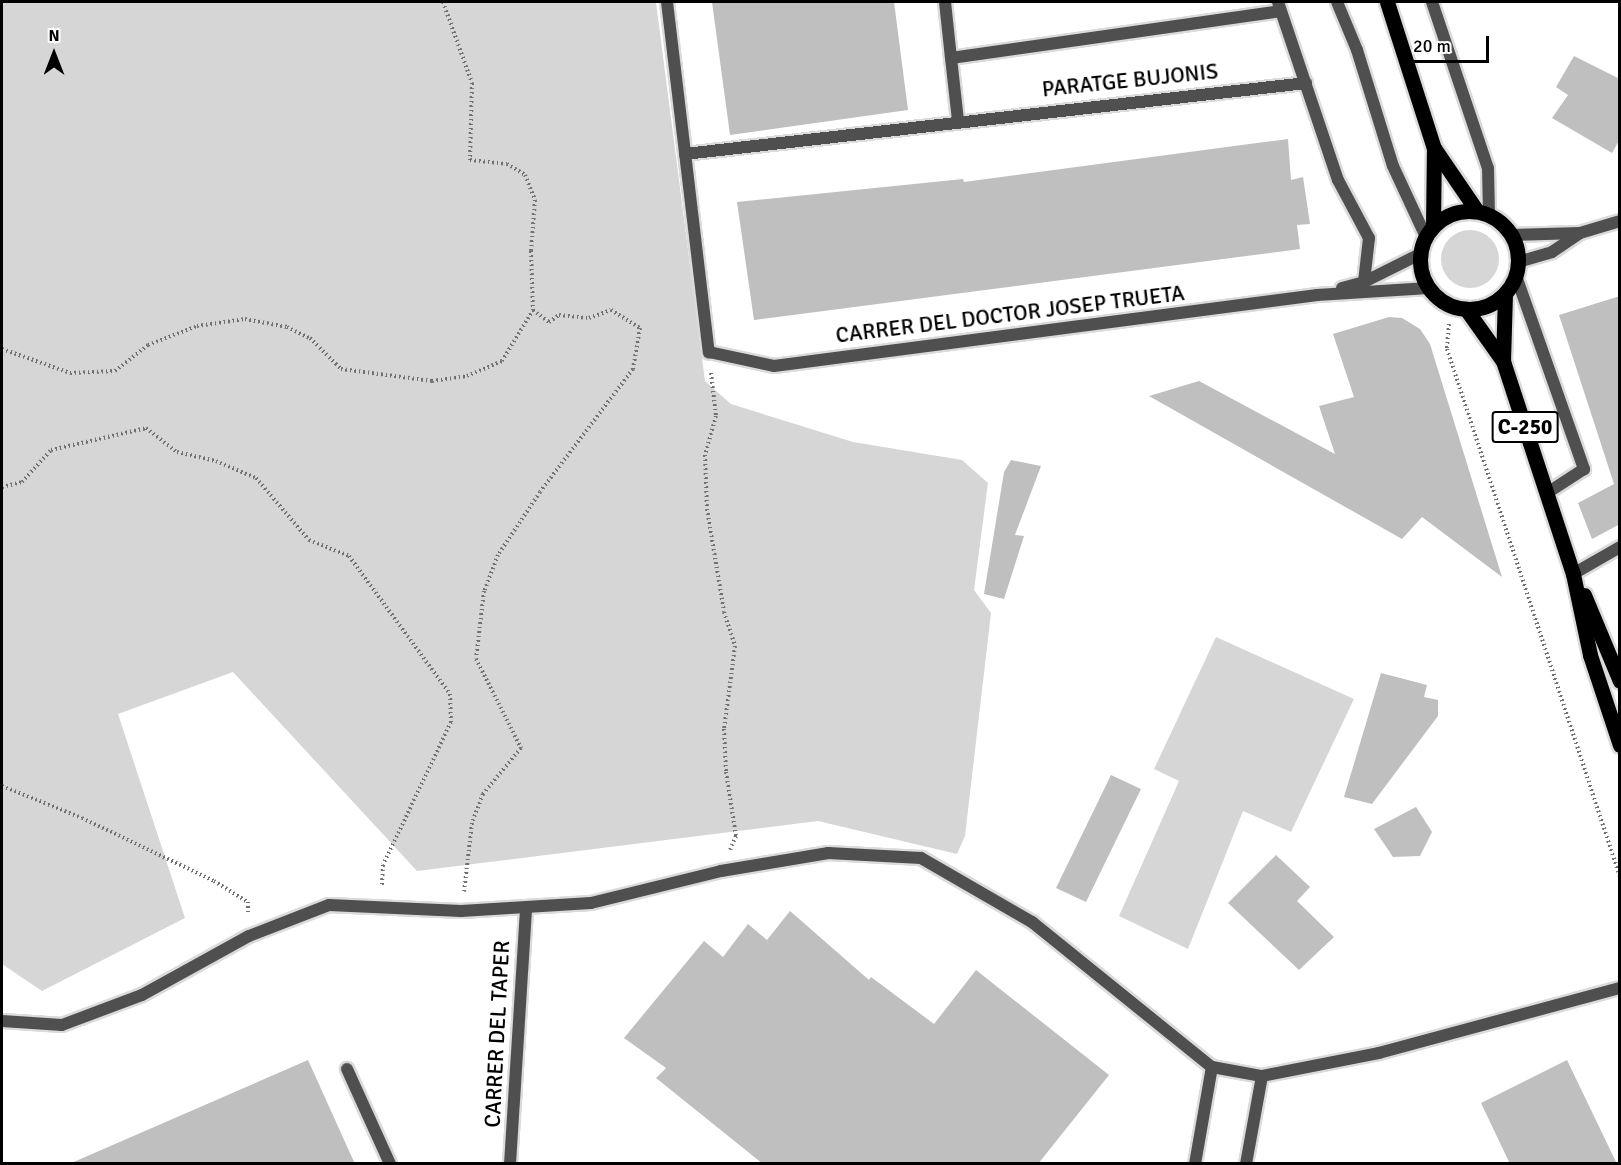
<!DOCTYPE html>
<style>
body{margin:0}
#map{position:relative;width:1621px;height:1165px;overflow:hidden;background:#fff;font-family:Signika,sans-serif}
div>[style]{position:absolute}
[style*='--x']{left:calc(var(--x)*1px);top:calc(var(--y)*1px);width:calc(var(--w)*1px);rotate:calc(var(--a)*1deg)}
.green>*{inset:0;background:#d6d6d6}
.round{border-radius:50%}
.building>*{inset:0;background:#bfbfbf}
.path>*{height:4px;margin-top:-2px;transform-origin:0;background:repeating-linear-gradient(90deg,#717171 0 1.5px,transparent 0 4.5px)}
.roads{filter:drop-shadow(2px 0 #dbdbdb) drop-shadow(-2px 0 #dbdbdb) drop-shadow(0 2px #dbdbdb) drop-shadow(0 -2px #dbdbdb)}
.service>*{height:12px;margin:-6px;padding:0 6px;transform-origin:6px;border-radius:6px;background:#4f4f4f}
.minor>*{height:12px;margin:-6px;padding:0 6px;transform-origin:6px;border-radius:6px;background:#4f4f4f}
.primary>*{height:15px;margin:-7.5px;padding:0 7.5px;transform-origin:7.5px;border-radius:7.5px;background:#000}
.primary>.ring{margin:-7.5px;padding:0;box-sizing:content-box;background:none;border:15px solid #000;border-radius:50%}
span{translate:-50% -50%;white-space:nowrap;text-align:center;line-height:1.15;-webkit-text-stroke:4.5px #fff;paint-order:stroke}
.shield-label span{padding:2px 4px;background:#fff;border:2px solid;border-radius:4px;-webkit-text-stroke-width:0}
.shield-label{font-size:21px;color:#000;font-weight:700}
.street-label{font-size:22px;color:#000}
.frame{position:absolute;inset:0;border:3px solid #000;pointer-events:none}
.north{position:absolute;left:24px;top:24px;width:60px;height:60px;-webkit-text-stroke:4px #fff;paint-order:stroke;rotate:0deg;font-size:16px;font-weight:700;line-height:24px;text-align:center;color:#000}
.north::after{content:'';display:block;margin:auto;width:21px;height:27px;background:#000;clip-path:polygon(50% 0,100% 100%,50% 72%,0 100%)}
.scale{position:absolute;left:1402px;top:36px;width:87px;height:27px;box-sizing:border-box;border:3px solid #000;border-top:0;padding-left:8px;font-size:18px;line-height:21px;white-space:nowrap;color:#000;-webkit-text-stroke:4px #fff;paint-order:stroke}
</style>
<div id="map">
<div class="green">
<div style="clip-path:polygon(2px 2px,656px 2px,705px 381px,731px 404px,853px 442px,962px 460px,988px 483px,974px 590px,991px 613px,965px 836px,957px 854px,818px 821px,417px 871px,233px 672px,118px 714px,185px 918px,42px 991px,2px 964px)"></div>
<div class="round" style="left:1441px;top:230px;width:58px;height:58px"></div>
<div style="clip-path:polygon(1216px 637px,1354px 699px,1291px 832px,1243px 811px,1188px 949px,1119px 916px,1179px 781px,1154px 769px)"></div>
</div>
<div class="building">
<div style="clip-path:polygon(712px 2px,894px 2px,908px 110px,730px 135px)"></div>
<div style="clip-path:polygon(1574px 56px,1620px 79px,1620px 139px,1612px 153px,1552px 118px,1568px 95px,1556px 87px)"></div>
<div style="clip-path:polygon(1288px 139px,1291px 180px,1303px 177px,1310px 224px,1297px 225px,1300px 249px,754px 320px,737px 202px,963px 179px,964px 182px)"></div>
<div style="clip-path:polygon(1620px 296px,1620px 524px,1592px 539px,1578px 503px,1614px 484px,1559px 315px)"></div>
<div style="clip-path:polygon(1389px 317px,1402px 318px,1420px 329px,1430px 344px,1502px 577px,1422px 517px,1402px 539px,1149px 396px,1199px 381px,1335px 454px,1319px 406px,1354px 397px,1333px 334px)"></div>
<div style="clip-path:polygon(1011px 460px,1041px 466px,1015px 535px,1024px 536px,1004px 599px,984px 594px,1004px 472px)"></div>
<div style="clip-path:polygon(1381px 673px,1427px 685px,1424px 697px,1438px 700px,1438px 716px,1372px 804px,1344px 797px)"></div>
<div style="clip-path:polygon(1111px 775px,1141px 789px,1086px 902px,1056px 888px)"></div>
<div style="clip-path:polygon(1416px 807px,1432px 832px,1420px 856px,1393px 857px,1374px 829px)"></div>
<div style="clip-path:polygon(1276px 855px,1310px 887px,1297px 901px,1334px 937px,1299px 970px,1228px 903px)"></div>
<div style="clip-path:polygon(790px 911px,869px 980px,871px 977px,934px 1024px,976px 970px,1109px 1075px,1038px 1164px,763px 1164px,656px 1078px,666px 1068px,624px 1038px,704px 941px,723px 957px,748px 924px,767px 940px)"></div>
<div style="clip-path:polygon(308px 1060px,355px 1164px,69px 1164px)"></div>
<div style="clip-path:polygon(1567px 1060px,1617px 1164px,1510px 1164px,1481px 1103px)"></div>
</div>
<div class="path">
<div style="--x:443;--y:2;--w:86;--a:70.3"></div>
<div style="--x:472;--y:83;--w:77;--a:91.5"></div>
<div style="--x:470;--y:160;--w:37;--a:6"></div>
<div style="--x:507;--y:164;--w:21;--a:31"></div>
<div style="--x:525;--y:175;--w:27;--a:68"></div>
<div style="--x:535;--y:200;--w:51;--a:94.5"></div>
<div style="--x:531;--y:251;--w:59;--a:88.1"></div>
<div style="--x:533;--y:310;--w:20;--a:37"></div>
<div style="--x:549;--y:322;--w:12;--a:-35"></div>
<div style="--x:559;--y:315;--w:30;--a:6"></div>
<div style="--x:589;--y:318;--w:23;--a:-20"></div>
<div style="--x:611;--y:310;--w:34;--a:32"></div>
<div style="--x:640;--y:328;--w:42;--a:99.7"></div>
<div style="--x:633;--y:369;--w:154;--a:127.1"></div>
<div style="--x:540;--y:492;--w:76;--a:123.7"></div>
<div style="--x:498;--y:555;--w:39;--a:111"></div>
<div style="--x:484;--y:591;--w:68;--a:96.7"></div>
<div style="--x:476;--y:659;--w:100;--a:63.2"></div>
<div style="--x:521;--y:748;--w:60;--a:129.6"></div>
<div style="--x:483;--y:794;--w:31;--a:111"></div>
<div style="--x:472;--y:823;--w:69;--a:96.6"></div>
<div style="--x:1449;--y:324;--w:25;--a:95"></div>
<div style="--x:1447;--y:349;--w:556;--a:71.86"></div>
<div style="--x:2;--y:349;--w:72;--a:19.4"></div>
<div style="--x:70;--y:373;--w:45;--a:-2.5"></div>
<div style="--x:115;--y:371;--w:42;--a:-38.2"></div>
<div style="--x:148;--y:345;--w:53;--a:-21.2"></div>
<div style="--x:197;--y:326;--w:49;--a:-8.3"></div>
<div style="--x:245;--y:319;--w:43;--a:10.8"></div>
<div style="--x:287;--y:327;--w:25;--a:26"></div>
<div style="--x:310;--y:338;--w:44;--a:45"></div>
<div style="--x:341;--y:369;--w:92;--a:7.5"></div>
<div style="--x:432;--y:381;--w:35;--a:-8"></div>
<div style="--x:467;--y:376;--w:38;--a:-23"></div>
<div style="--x:502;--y:361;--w:60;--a:-58.7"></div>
<div style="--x:711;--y:373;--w:43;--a:83.4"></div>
<div style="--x:716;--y:416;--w:41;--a:105.8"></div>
<div style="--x:705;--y:455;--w:54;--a:87.9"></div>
<div style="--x:707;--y:509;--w:104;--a:80.6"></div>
<div style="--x:724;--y:612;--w:36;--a:72"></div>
<div style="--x:735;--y:646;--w:84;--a:97.5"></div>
<div style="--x:724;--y:729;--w:43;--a:87.3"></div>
<div style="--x:726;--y:772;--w:65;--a:81.1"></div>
<div style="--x:736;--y:836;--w:15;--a:113"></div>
<div style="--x:2;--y:487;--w:21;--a:-14"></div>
<div style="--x:22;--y:482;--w:43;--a:-47.8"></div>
<div style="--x:51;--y:450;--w:98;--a:-13"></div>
<div style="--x:146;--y:428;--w:39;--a:38"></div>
<div style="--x:177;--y:452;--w:40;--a:13"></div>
<div style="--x:216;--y:461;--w:43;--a:23"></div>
<div style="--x:256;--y:478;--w:82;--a:49.5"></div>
<div style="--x:309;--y:540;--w:43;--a:21.8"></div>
<div style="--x:349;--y:556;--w:171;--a:53.8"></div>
<div style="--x:450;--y:694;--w:28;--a:88"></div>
<div style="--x:451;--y:722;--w:158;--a:115.4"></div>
<div style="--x:383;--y:865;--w:21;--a:93"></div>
<div style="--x:2;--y:786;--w:86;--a:21.8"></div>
<div style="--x:82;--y:818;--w:146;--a:25.5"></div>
<div style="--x:214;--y:881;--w:40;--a:32"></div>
<div style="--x:248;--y:902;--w:13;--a:90"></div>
</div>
<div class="roads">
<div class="service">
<div style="--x:945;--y:2;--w:56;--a:83.9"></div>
<div style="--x:951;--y:58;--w:332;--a:-8.1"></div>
<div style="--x:1278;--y:2;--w:188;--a:71.4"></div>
<div style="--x:1338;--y:180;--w:66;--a:61.9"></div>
<div style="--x:1369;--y:238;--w:44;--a:96.5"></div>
<div style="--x:1337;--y:2;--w:52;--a:67.4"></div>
<div style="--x:1357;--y:50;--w:121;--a:72.8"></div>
<div style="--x:1393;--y:166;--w:78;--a:65.1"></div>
<div style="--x:1432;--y:2;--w:175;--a:71.4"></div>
<div style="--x:1488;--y:168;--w:47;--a:88.8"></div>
<div style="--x:951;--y:58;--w:62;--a:83.6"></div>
<div style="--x:685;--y:154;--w:625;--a:-6.52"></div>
<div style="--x:1516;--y:276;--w:205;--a:70.6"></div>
<div style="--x:1584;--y:469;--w:44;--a:147"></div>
<div style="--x:347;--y:1069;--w:104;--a:65.6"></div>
</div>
<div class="minor">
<div style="--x:667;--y:2;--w:353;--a:83.2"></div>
<div style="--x:709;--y:352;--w:66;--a:12.2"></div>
<div style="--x:774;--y:366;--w:548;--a:-7.45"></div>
<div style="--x:1317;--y:295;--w:112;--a:-3.6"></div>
<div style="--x:1511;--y:235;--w:69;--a:-1.7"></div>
<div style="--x:1580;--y:233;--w:42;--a:-16.7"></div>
<div style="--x:1518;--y:262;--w:35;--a:-16"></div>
<div style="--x:1552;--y:252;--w:32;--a:-34"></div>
<div style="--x:1342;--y:288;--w:23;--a:-15"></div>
<div style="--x:1364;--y:282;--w:63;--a:-26.6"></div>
<div style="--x:1573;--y:574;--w:54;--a:-29.9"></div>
<div style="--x:2;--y:1021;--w:60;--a:3.8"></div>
<div style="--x:62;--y:1025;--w:85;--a:-20.6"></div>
<div style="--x:142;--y:995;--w:122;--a:-28.9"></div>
<div style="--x:249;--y:936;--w:86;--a:-21.2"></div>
<div style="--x:329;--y:905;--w:132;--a:2.6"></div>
<div style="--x:461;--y:911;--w:130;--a:-3.5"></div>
<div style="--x:591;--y:903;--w:134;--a:-13.8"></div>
<div style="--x:721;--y:871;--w:109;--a:-9.5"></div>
<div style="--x:828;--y:853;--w:93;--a:3.1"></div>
<div style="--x:921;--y:858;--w:128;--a:30"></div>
<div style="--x:1032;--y:922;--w:231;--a:38.9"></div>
<div style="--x:1212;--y:1067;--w:51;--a:10.2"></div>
<div style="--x:1262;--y:1076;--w:119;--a:-11.1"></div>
<div style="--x:1379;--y:1053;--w:250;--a:-15.1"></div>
<div style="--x:510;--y:1164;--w:257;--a:-86.4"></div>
<div style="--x:1195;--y:1164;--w:98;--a:-80.1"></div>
<div style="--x:1246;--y:1164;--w:89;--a:-79.7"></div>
</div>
<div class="primary">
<div style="--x:1387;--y:2;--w:153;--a:72.2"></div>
<div style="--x:1434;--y:148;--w:76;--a:55.7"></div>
<div class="ring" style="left:1420px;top:211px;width:83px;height:83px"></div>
<div style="--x:1433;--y:226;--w:78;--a:-89.3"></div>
<div style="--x:1505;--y:294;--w:67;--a:91.7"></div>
<div style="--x:1503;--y:361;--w:224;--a:71.8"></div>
<div style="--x:1573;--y:574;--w:83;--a:78.1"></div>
<div style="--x:1590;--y:655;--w:95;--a:71.6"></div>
<div style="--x:1466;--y:309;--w:64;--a:54.6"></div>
<div style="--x:1584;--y:595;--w:93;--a:67.3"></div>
</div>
</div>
<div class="shield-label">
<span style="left:1525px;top:427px">C-250</span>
</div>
<div class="street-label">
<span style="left:1130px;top:80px;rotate:-6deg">PARATGE BUJONIS</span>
<span style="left:1010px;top:314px;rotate:-7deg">CARRER DEL DOCTOR JOSEP TRUETA</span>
<span style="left:497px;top:1034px;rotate:-87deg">CARRER DEL TAPER</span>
</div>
<div class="frame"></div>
<div class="north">N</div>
<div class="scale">20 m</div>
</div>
